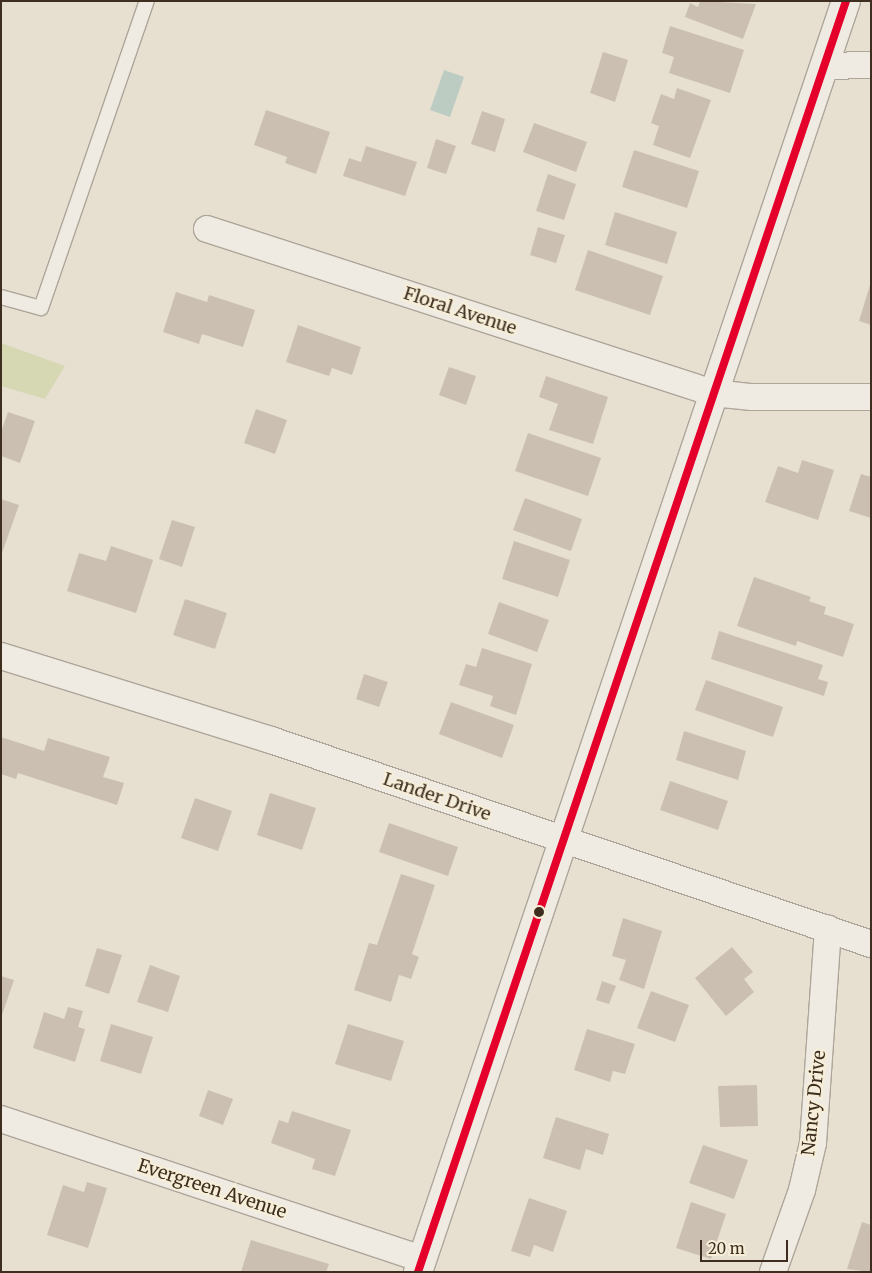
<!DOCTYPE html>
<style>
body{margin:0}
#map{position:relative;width:872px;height:1273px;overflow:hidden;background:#e7e0d1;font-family:Merriweather,serif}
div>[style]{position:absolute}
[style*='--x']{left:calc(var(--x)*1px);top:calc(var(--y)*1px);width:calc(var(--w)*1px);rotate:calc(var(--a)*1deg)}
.green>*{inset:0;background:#d6d7b3}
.water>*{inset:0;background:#bcccc2}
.building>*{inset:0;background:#cbbfb2}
.roads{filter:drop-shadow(1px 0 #ada599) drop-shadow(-1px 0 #ada599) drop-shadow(0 1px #ada599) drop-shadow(0 -1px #ada599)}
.lane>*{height:14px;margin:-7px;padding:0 7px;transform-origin:7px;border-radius:7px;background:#efebe3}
.street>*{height:26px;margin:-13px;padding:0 13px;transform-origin:13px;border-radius:13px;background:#efebe3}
.secondary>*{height:28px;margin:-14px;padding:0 14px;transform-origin:14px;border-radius:14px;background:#efebe3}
.bus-1>*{height:8px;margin:-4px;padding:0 4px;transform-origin:4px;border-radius:4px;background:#e4002b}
.dots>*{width:14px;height:14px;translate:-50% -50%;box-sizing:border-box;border:2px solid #f7eed8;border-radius:50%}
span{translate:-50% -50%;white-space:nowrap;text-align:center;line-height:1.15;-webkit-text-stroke:4.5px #f7eed8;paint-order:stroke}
.street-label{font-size:18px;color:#3d2e20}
.frame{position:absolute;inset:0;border:2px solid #3d2e20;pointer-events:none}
.scale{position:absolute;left:700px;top:1240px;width:88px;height:22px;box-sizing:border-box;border:2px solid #3d2e20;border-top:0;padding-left:6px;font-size:15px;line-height:18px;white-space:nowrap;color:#3d2e20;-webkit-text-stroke:4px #f7eed8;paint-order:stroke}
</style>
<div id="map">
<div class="green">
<div style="clip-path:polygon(1px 343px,65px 366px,45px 399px,1px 386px)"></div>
</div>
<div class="water">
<div style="clip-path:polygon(444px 70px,464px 77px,450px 117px,430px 110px)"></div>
</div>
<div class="building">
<div style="clip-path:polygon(700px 1px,756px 4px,743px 39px,685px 17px,690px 3px,698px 7px)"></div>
<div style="clip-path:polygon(670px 26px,744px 50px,730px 93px,669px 73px,674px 57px,662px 53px)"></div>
<div style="clip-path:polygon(603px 52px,628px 60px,615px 102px,590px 93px)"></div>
<div style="clip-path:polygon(677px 88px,711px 100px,690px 158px,653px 145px,659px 126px,651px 123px,661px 94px,674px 99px)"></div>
<div style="clip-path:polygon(266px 110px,330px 132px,316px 174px,285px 163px,287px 157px,254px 145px)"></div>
<div style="clip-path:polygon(482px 111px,505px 119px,495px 152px,471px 144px)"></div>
<div style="clip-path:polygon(534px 123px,587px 142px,576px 172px,523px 152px)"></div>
<div style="clip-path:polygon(436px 139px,456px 146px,446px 174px,427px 168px)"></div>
<div style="clip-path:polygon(366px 146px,417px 162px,405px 196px,343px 176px,349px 158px,361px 162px)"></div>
<div style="clip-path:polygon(634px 150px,699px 171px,687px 208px,622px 187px)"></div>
<div style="clip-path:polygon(548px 174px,576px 184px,564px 220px,536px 211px)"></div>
<div style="clip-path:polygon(615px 212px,677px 232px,667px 264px,605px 245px)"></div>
<div style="clip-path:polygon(538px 227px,565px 235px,556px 263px,530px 255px)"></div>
<div style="clip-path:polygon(588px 250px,663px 276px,650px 315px,575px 290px)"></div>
<div style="clip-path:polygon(870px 285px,871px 285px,871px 325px,859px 321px)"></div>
<div style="clip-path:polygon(176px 292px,207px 302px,209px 295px,255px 310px,243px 347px,202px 334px,199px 344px,163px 332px)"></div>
<div style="clip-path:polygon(298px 325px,361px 347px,352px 375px,332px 368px,329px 376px,286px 362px)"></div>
<div style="clip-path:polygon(449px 367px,476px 376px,466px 405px,439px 395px)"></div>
<div style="clip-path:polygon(546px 376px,608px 397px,593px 444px,549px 430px,558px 404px,539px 397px)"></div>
<div style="clip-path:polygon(256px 409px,287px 420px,275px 454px,244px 443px)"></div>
<div style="clip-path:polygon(8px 412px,35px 421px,20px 463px,1px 456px,1px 432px)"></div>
<div style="clip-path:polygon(528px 433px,601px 458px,588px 496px,515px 471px)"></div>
<div style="clip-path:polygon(802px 460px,834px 470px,818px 520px,765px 502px,778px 466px,798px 473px)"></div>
<div style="clip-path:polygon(861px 474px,871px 477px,871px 518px,849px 511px)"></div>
<div style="clip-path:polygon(525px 498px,582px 519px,571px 551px,513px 530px)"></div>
<div style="clip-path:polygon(1px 499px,19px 505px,2px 553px,1px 553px)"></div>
<div style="clip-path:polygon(172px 520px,195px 527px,182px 567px,159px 559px)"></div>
<div style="clip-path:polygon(514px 541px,570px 560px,558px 597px,502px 579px)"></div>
<div style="clip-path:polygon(111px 546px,153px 560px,136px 613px,67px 591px,79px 553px,106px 561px)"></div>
<div style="clip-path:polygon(754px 577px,811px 597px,809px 601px,826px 607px,824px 614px,854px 624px,843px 657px,797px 641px,796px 646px,737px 626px)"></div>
<div style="clip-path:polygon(185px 599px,227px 613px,215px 649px,173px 635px)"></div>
<div style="clip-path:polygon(499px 602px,549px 620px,537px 652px,488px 634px)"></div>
<div style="clip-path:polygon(719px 631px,823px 665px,818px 679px,828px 682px,824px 696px,711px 659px)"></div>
<div style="clip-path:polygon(482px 648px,532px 664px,516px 715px,490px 706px,493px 696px,459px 685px,466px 664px,476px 667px)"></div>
<div style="clip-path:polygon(364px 674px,388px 682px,379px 707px,356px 699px)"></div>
<div style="clip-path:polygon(706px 680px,783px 707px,773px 737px,695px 710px)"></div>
<div style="clip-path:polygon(451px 702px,514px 725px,502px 758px,439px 734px)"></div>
<div style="clip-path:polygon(684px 731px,746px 751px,738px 780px,676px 760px)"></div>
<div style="clip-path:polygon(1px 737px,44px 751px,48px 738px,110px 757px,103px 777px,124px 783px,117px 805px,18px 773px,16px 779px,1px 774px)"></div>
<div style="clip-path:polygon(670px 781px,728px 801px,718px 830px,660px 810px)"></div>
<div style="clip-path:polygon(270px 793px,316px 808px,302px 850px,257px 835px)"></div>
<div style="clip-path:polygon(195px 798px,232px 811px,218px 851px,181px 838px)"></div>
<div style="clip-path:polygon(389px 823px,458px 847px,448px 876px,379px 852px)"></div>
<div style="clip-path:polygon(401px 874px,435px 885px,412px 954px,419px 957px,411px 979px,399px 975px,391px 1002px,354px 990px,369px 943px,377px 945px)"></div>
<div style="clip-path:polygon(623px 918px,662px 931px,644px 989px,619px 980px,626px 960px,612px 956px)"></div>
<div style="clip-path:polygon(732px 947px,753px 972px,744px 979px,754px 992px,726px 1016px,695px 978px)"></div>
<div style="clip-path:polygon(97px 948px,122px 955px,109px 994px,85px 986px)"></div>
<div style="clip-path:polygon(150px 965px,180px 976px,168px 1012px,137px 1002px)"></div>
<div style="clip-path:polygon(1px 976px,14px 980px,2px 1015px,1px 1015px)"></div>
<div style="clip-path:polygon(602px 981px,616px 986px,609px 1004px,596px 1000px)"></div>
<div style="clip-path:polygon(651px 991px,689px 1005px,675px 1042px,637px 1028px)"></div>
<div style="clip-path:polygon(68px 1007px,83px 1011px,78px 1027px,85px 1029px,75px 1062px,33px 1048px,44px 1012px,64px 1019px)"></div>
<div style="clip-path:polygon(111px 1024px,153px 1037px,141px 1074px,100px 1061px)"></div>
<div style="clip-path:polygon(348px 1024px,404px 1041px,391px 1081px,335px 1064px)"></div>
<div style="clip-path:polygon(587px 1029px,635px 1044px,625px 1074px,613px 1071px,610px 1082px,574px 1070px)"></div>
<div style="clip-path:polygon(757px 1085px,758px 1126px,720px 1127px,718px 1086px)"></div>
<div style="clip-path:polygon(208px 1090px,233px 1099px,223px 1125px,199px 1116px)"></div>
<div style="clip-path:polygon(292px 1111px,351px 1130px,335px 1176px,312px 1169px,315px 1159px,271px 1143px,279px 1120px,288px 1123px)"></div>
<div style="clip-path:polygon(556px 1117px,609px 1134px,603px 1155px,586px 1149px,580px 1170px,543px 1158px)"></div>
<div style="clip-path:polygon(703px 1145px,748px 1160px,734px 1199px,689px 1183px)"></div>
<div style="clip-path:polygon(87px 1182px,107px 1188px,88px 1248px,47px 1235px,63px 1185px,84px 1192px)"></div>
<div style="clip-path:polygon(529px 1198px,567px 1211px,553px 1252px,534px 1245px,530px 1257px,511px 1251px)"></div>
<div style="clip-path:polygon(691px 1202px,726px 1214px,711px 1259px,676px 1248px)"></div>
<div style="clip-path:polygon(862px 1222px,871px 1225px,871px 1272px,847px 1269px)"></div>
<div style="clip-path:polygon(251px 1240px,329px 1264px,326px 1272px,241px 1272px)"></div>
</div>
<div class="roads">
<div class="lane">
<div style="--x:1;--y:297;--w:41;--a:15.4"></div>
<div style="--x:41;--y:308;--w:325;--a:-71"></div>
</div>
<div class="street">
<div style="--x:824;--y:66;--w:47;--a:-1.2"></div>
<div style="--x:207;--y:229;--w:532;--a:17.96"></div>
<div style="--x:713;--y:393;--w:39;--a:6"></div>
<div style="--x:752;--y:397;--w:119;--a:0"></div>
<div style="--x:1;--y:656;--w:283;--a:17.3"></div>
<div style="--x:271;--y:740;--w:634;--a:18.78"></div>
<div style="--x:1;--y:1119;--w:444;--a:18.4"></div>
<div style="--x:773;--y:1272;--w:87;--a:-70.5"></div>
<div style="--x:802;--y:1190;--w:48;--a:-76.8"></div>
<div style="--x:813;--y:1143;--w:215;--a:-86"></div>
</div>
<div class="secondary">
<div style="--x:418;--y:1272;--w:1341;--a:-71.39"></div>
</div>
</div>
<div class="bus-1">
<div style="--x:418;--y:1272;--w:1341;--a:-71.39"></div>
</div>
<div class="dots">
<div style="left:539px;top:912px;background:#3d2e20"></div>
</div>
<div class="street-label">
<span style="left:460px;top:311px;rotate:18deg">Floral Avenue</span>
<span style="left:437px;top:797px;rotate:19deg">Lander Drive</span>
<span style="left:814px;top:1103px;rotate:-84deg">Nancy Drive</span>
<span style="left:212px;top:1189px;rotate:18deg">Evergreen Avenue</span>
</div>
<div class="frame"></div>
<div class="scale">20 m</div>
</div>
